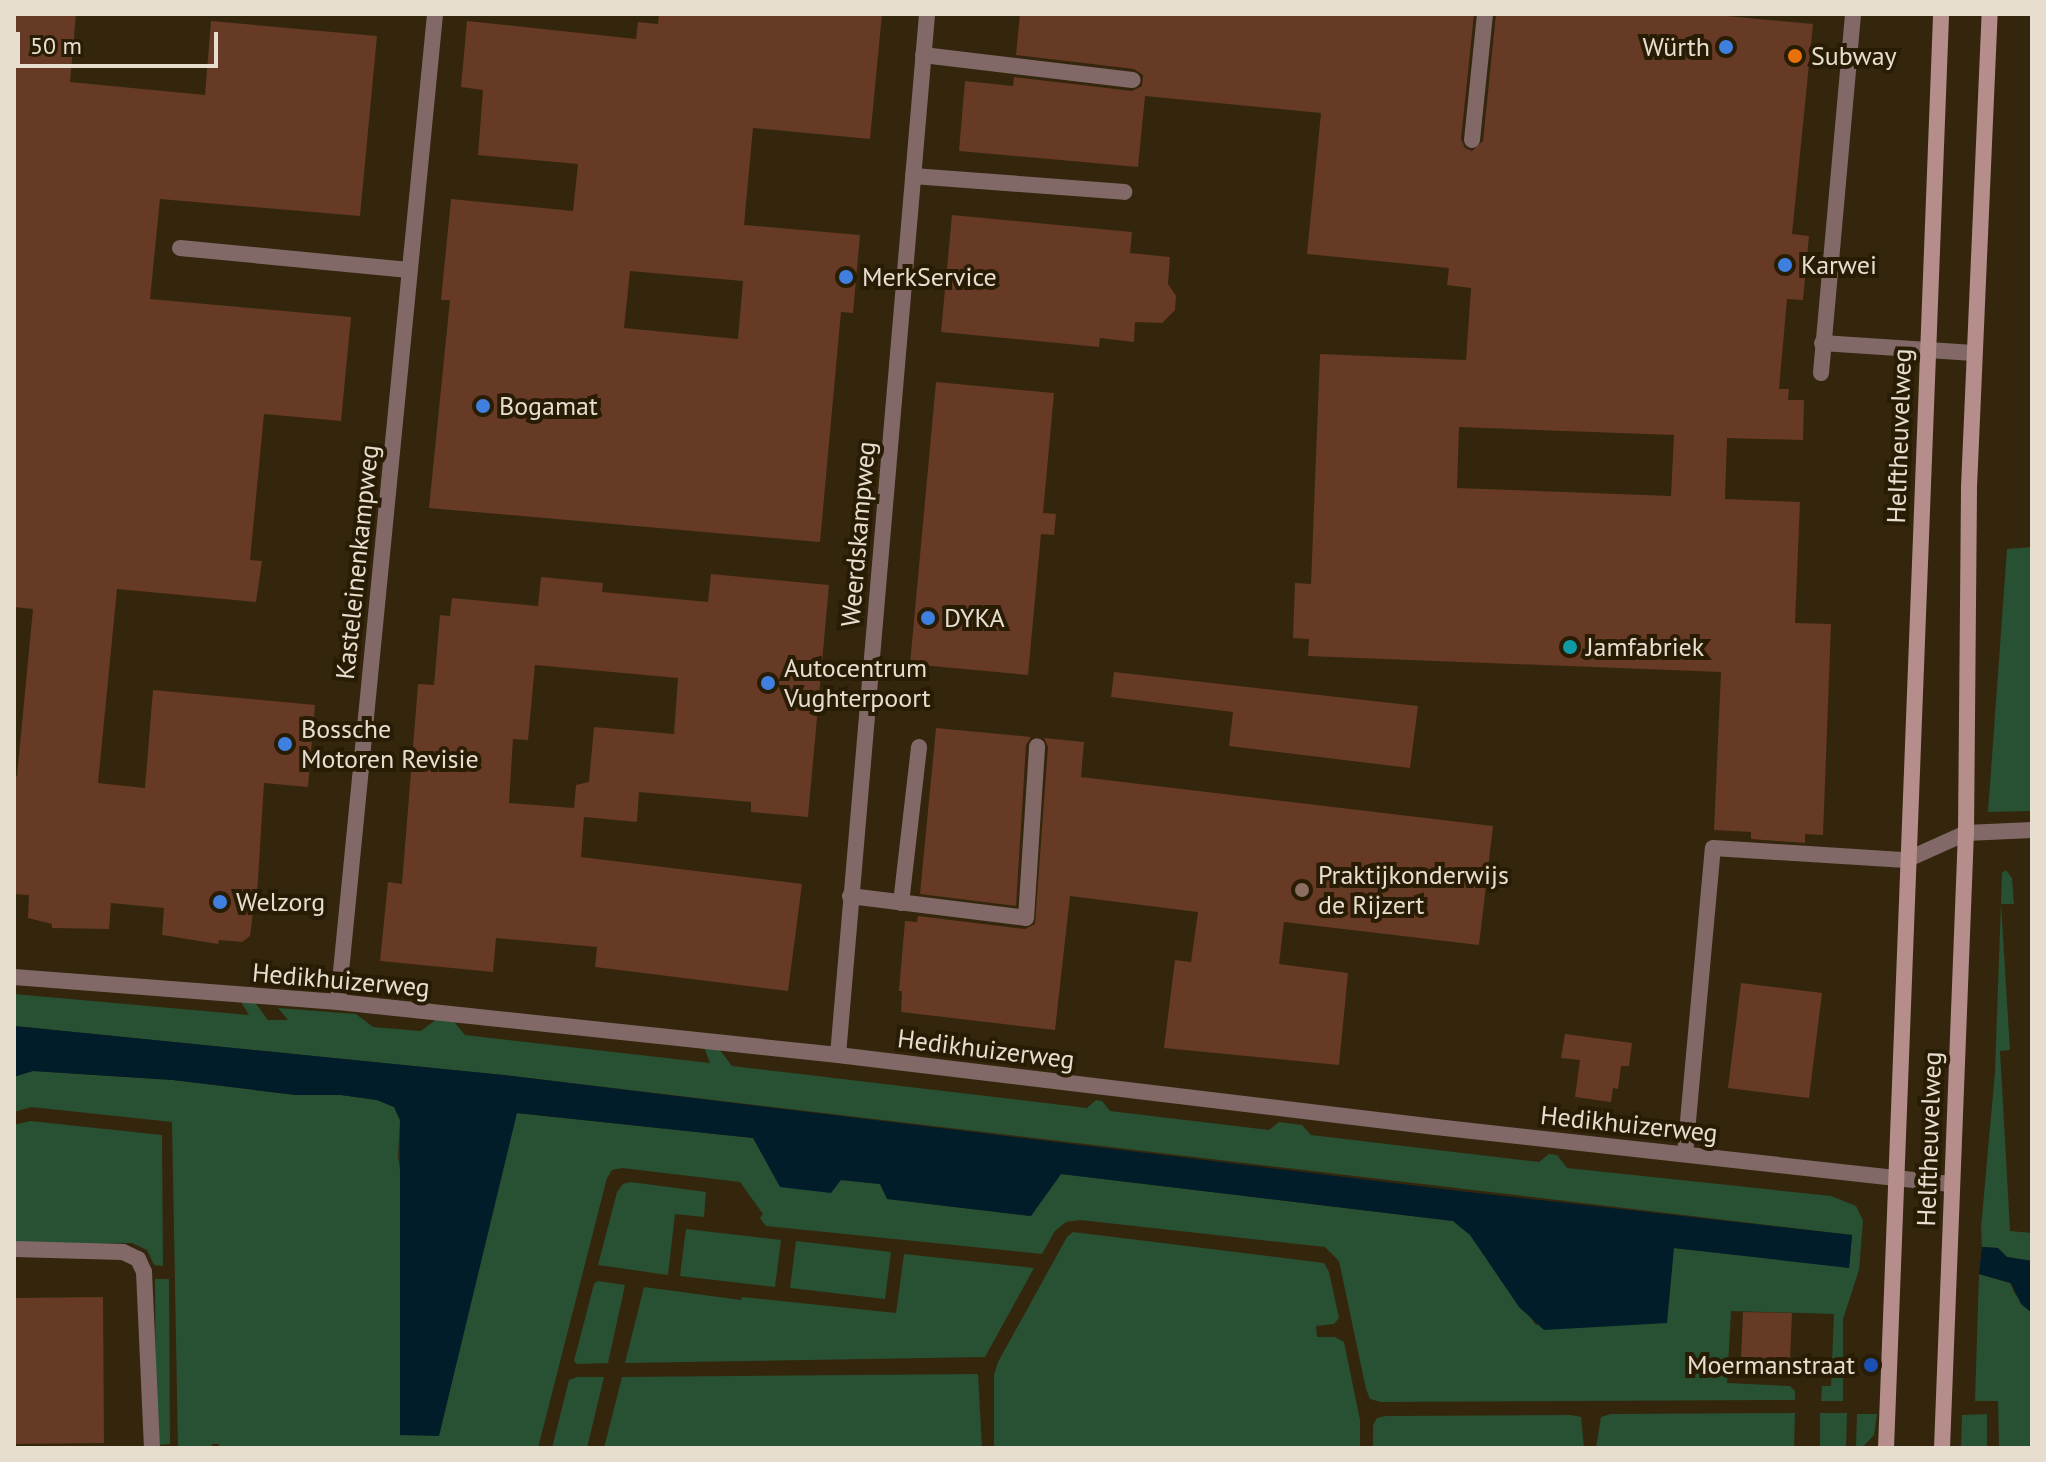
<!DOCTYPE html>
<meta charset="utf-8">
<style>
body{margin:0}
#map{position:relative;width:2046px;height:1462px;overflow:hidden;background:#33260d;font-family:"PT Sans",sans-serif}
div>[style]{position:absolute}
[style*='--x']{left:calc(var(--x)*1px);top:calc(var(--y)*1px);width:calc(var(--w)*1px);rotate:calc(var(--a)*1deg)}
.green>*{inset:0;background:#285033}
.water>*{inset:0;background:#001d29}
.building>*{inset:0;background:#663a24}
.service>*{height:16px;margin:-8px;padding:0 8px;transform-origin:8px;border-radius:8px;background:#826967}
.minor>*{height:16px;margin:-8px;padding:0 8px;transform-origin:8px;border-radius:8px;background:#826967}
.secondary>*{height:16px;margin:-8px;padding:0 8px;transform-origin:8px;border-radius:8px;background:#b58e8b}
.dots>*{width:22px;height:22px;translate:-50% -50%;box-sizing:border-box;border:4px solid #291c04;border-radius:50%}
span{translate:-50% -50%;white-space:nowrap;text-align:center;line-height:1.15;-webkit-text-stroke:8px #291c04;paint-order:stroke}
.poi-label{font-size:26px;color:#e7ded0}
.right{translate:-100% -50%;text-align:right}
.left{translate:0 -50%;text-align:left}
.street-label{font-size:26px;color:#e7ded0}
.frame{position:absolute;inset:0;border:16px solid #e7ded0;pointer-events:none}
.scale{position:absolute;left:16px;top:32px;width:202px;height:36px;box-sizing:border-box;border:4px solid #e7ded0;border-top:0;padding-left:10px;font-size:24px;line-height:28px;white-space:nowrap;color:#e7ded0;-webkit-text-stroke:6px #291c04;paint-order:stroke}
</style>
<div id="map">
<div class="green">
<div style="clip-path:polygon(2032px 547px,2032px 811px,1988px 812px,2007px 549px)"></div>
<div style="clip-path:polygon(2006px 870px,2012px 878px,2014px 904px,2001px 904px,2010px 1050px,2000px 1051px,2009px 1212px,2010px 1231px,2032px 1233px,2032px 1261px,2007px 1257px,1998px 1248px,1982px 1247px,1981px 1228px,1995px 1072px,2002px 873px)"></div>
<div style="clip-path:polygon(14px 994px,249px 1015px,241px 1002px,253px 1000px,268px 1020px,288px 1020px,278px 1008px,356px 1014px,373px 1027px,421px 1031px,438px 1018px,451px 1018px,465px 1035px,710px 1063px,704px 1047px,719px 1049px,732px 1066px,1087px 1108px,1096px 1100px,1102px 1101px,1110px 1111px,1269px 1130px,1279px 1122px,1302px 1125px,1311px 1135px,1539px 1162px,1549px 1154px,1557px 1155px,1567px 1168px,1831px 1196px,1856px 1206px,1863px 1220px,1859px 1270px,1843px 1319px,1843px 1401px,1821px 1401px,1822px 1386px,1831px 1386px,1834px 1314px,1731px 1311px,1727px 1383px,1790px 1386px,1795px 1391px,1795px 1400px,1381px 1402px,1370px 1399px,1366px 1389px,1339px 1261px,1325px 1247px,1080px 1220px,1066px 1222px,1055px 1231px,1042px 1254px,766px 1226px,760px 1218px,763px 1214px,740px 1182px,622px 1168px,612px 1170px,607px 1178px,538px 1448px,219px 1448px,219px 1444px,212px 1444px,211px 1448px,178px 1448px,172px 1122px,31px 1107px,14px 1112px,14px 1077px,19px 1073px,33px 1071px,173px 1080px,296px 1095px,341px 1095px,377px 1100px,394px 1107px,400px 1120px,398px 1156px,439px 1435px,516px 1113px,753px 1138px,841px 1180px,881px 1184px,888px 1199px,1030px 1216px,1061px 1174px,1453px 1221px,1471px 1235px,1536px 1325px,1673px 1248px,1849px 1267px,1852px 1235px,503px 1075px,14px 1026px)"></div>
<div style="clip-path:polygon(30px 1121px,162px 1135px,163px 1266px,154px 1265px,147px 1250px,132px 1243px,14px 1246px,14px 1125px)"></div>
<div style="clip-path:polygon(631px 1182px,706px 1192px,704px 1217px,675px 1214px,668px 1275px,598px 1265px,617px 1192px,623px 1184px)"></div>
<div style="clip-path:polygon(686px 1229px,781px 1240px,775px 1287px,680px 1276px)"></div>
<div style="clip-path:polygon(1073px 1232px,1324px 1263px,1329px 1272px,1339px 1318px,1334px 1324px,1316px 1326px,1317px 1337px,1335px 1337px,1344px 1342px,1360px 1420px,1360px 1448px,994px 1448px,994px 1375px,998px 1362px,1067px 1237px)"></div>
<div style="clip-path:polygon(796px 1241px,891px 1252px,885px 1299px,790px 1288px)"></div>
<div style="clip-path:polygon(904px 1254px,1034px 1268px,985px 1357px,625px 1363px,644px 1287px,741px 1300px,742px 1297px,896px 1313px)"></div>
<div style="clip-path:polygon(1979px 1274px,2010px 1283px,2015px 1294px,2032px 1313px,2032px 1448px,1999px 1448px,1998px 1401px,1975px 1401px)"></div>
<div style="clip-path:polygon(155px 1279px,169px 1279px,170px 1444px,156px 1445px)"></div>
<div style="clip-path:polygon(598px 1281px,625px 1285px,608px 1363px,577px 1364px,574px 1361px,594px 1284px)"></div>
<div style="clip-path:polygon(978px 1374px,982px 1448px,604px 1448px,622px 1377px)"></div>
<div style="clip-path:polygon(577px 1377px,604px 1377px,587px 1448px,552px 1448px,569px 1380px)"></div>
<div style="clip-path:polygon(1795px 1413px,1794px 1448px,1596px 1448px,1601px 1417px,1611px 1414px)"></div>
<div style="clip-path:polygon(1820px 1413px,1847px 1413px,1846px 1448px,1820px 1448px)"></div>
<div style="clip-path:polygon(1857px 1414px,1877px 1414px,1874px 1435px,1862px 1448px,1856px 1448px)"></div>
<div style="clip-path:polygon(1987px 1414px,1987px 1448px,1961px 1448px,1962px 1415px)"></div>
<div style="clip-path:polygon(1571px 1415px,1581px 1417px,1584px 1448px,1373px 1448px,1373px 1425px,1377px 1418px,1386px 1416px)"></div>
</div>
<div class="water">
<div style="clip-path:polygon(14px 1026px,503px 1075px,1476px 1193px,1852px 1235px,1849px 1268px,1674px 1248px,1667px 1323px,1544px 1330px,1519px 1307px,1470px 1235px,1453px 1221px,1061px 1174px,1031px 1216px,887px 1199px,880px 1184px,841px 1180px,831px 1193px,780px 1187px,753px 1138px,517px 1113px,439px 1436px,400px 1435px,400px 1120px,394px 1107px,377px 1100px,341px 1095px,296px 1095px,173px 1080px,33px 1071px,14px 1077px)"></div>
<div style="clip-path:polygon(1982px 1247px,1998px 1248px,2007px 1257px,2032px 1261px,2032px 1313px,2021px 1304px,2011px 1283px,1979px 1274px)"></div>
</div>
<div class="building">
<div style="clip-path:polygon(14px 14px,76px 14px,70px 82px,205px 95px,211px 21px,377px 36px,360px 216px,160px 199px,150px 299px,351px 317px,341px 421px,264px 414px,250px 560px,262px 561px,256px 602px,117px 589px,98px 783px,145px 788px,153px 690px,315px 705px,308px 787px,264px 783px,256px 912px,253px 912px,250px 936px,242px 942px,219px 940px,218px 944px,162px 935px,164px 908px,111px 903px,109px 929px,52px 928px,52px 924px,28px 918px,29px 895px,14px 894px,14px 776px,17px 776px,33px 609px,14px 607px)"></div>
<div style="clip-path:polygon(evenodd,659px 14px,882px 14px,870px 139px,753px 128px,744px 225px,860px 235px,853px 313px,841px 312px,820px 542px,429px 508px,450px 300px,441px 300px,451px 199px,573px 211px,578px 164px,478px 155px,483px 90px,461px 87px,467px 21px,636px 39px,638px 22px,658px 24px,659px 14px,630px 271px,743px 281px,738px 339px,624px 328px,630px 271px)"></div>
<div style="clip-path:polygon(evenodd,1020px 14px,1474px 14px,1461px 139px,1465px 148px,1472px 151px,1483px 141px,1496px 14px,1705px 14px,1813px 24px,1792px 234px,1809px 236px,1803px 300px,1787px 299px,1779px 389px,1789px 389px,1788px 400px,1804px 400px,1803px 440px,1727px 438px,1725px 499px,1800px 502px,1795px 623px,1831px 624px,1823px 835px,1805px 834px,1805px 843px,1751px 839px,1751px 832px,1714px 830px,1721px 672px,1308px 656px,1309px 639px,1293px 638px,1295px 583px,1311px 584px,1320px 354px,1466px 360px,1471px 288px,1447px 285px,1449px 268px,1307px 254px,1321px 113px,1145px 96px,1138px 167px,959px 151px,965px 81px,1013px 86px,1014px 77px,1132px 91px,1142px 86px,1143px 75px,1134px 69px,1016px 55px,1020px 14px,1459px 427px,1674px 435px,1671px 496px,1457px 488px,1459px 427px)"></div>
<div style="clip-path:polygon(952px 215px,1132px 232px,1130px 253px,1170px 257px,1168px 284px,1176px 296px,1175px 310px,1162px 323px,1135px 322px,1134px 342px,1100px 338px,1099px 347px,941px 332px)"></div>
<div style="clip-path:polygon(936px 382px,1054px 393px,1043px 513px,1056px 514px,1054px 535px,1041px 534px,1028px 675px,910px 664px)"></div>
<div style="clip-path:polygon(evenodd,711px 574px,829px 585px,808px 817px,751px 812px,751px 802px,639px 792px,637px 822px,584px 817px,581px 857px,802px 884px,788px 991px,595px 967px,597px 947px,496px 938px,493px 972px,380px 961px,388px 882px,402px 884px,418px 684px,434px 685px,440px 615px,450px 616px,452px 598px,538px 606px,541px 577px,603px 583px,602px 592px,708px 602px,711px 574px,535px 665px,678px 678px,674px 734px,594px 727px,589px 782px,576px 785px,574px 808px,509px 803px,513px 739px,528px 740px,535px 665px)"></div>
<div style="clip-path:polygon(1114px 672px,1418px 706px,1410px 768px,1229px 746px,1233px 712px,1111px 697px)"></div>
<div style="clip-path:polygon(936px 728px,1031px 737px,1026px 745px,1016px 906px,920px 894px)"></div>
<div style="clip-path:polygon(1044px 738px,1084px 742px,1081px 777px,1493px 826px,1479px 945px,1284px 922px,1279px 964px,1348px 973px,1339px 1065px,1164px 1048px,1175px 960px,1191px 962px,1198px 912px,1070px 896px,1055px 1030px,901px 1012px,902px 991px,899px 991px,905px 921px,917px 922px,918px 916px,1025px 929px,1035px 924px,1048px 747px)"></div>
<div style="clip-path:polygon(1741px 983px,1822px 993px,1809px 1098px,1728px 1088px)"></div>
<div style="clip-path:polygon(1565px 1034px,1632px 1043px,1629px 1066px,1621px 1066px,1618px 1089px,1613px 1088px,1611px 1102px,1575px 1097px,1580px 1060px,1561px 1058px)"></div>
<div style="clip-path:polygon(103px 1297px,104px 1443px,14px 1444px,14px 1298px)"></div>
<div style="clip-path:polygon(1743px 1312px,1792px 1313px,1790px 1360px,1741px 1358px)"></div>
</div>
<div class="service">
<div style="--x:923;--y:55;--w:211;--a:6.8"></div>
<div style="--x:1472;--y:140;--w:127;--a:-84.1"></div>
<div style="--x:913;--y:176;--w:212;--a:4.3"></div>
<div style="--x:180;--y:248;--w:230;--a:5.5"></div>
<div style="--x:1822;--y:343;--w:152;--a:3.8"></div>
<div style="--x:1821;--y:373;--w:360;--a:-84.9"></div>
<div style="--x:850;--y:896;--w:177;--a:7.1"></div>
<div style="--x:1026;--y:918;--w:172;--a:-86.3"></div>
<div style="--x:901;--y:903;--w:157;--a:-83.4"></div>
<div style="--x:1685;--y:1154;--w:307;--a:-84.8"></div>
<div style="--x:1713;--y:848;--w:193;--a:3.6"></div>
</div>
<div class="minor">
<div style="--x:1906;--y:860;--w:66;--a:-24.2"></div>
<div style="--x:1966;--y:833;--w:66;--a:-2.6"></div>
<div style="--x:14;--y:977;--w:325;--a:4.4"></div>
<div style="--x:338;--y:1002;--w:503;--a:6.05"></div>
<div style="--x:838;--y:1055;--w:602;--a:6.87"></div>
<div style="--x:1436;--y:1127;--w:517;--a:6.33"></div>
<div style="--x:338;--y:1002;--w:993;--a:-84.39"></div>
<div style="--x:838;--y:1055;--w:1045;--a:-85.11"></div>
<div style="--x:14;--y:1249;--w:109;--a:1.6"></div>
<div style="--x:123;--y:1252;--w:17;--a:25"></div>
<div style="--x:138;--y:1259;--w:14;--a:65"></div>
<div style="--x:144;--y:1272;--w:176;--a:87.4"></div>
</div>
<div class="secondary">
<div style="--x:1886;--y:1448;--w:1435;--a:-87.8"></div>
<div style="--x:1942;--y:1448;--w:615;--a:-87.77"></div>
<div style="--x:1966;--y:833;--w:346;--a:-89.5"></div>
<div style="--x:1969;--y:487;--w:473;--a:-87.5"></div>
</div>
<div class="dots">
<div style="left:1726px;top:47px;background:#3f7fe0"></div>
<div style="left:1795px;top:56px;background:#e8710a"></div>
<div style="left:1785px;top:265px;background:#3f7fe0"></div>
<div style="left:846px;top:277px;background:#3f7fe0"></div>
<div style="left:483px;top:406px;background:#3f7fe0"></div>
<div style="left:928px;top:618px;background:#3f7fe0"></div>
<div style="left:1570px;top:647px;background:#0f9aa8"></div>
<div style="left:768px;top:683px;background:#3f7fe0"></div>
<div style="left:285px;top:744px;background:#3f7fe0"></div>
<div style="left:1302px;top:890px;background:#8d6e63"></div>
<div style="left:220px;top:902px;background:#3f7fe0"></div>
<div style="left:1871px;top:1365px;background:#1a4fb4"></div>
</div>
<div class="poi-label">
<span class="right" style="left:1710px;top:47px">Würth</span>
<span class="left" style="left:1811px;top:56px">Subway</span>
<span class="left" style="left:1801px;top:265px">Karwei</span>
<span class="left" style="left:862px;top:277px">MerkService</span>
<span class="left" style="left:499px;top:406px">Bogamat</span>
<span class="left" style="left:944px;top:618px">DYKA</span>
<span class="left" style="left:1586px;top:647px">Jamfabriek</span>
<span class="left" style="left:784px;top:683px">Autocentrum<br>Vughterpoort</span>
<span class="left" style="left:301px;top:744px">Bossche<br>Motoren Revisie</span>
<span class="left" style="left:1318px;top:890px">Praktijkonderwijs<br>de Rijzert</span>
<span class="left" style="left:236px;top:902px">Welzorg</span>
<span class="right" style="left:1855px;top:1365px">Moermanstraat</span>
</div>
<div class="street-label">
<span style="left:1899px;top:436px;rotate:-88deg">Helftheuvelweg</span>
<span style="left:858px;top:534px;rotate:-85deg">Weerdskampweg</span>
<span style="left:357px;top:562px;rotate:-84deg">Kasteleinenkampweg</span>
<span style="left:341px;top:980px;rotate:5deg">Hedikhuizerweg</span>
<span style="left:986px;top:1049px;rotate:7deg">Hedikhuizerweg</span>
<span style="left:1629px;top:1124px;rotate:6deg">Hedikhuizerweg</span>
<span style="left:1929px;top:1139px;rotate:-88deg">Helftheuvelweg</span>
</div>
<div class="frame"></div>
<div class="scale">50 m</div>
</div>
